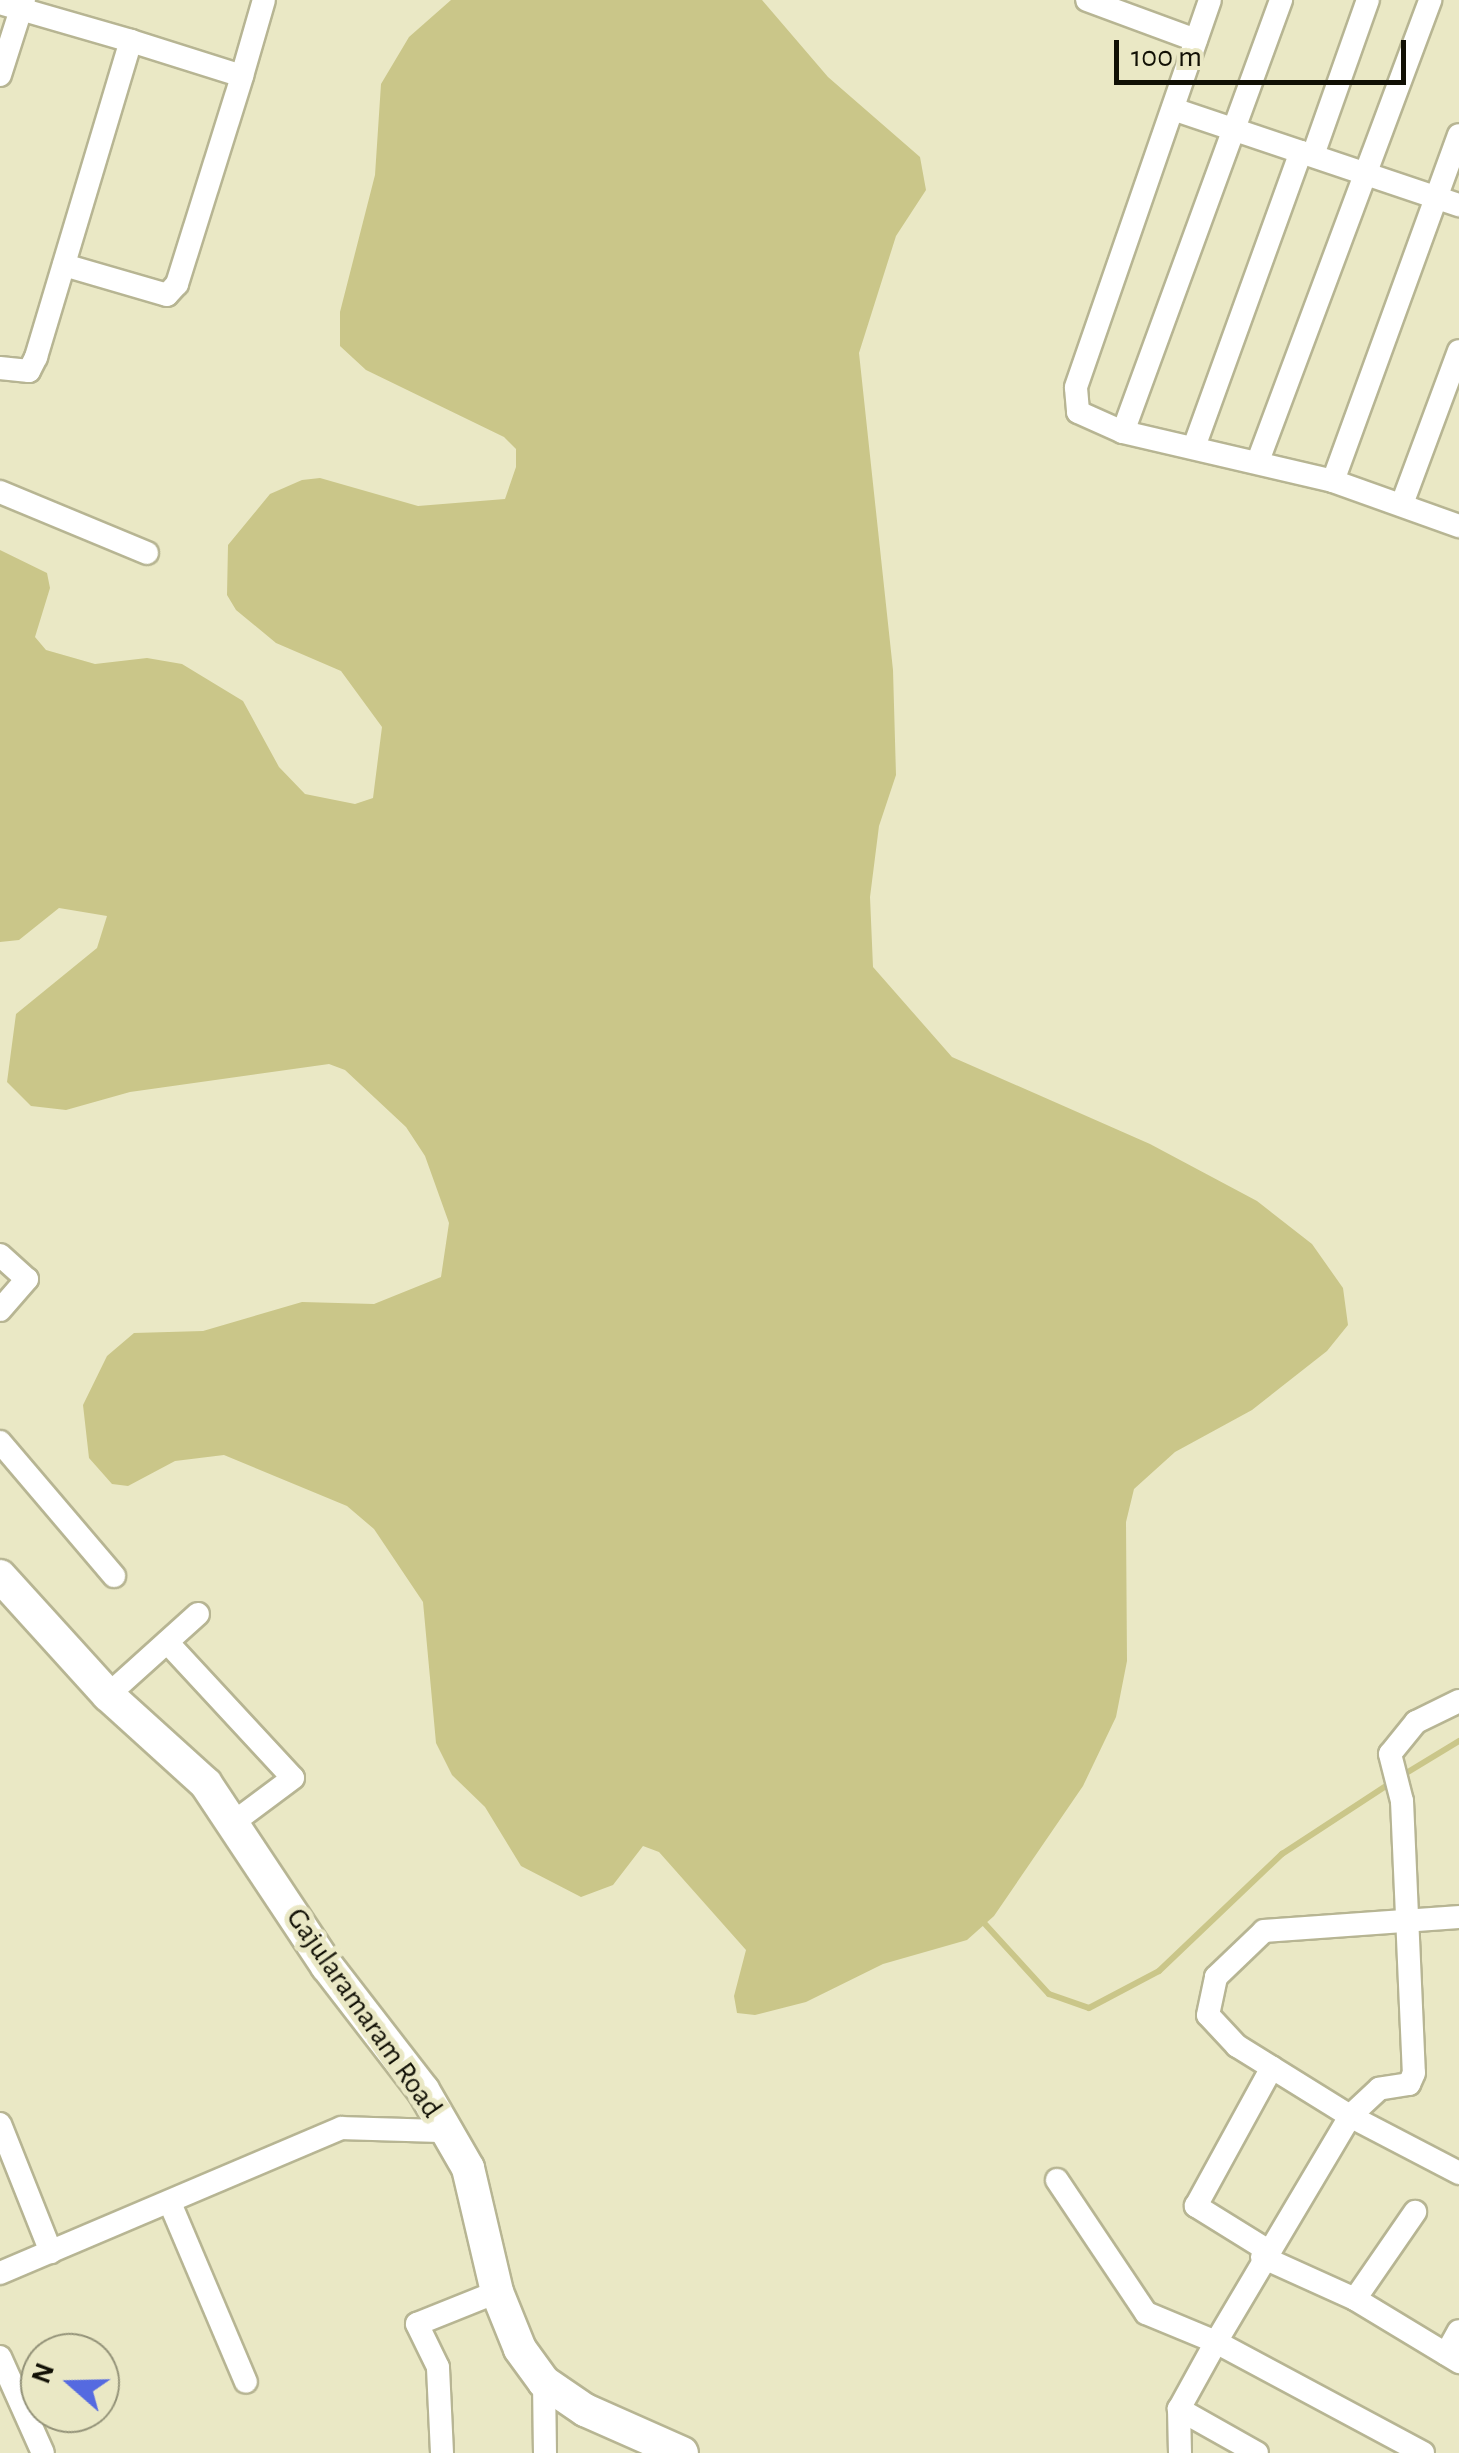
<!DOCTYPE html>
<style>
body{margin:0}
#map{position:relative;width:1459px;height:2453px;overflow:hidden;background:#eae8c5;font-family:"Alegreya Sans",sans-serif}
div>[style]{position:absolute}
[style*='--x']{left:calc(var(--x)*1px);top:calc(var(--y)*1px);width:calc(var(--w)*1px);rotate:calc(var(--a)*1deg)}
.water>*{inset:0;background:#cac689}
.stream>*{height:6px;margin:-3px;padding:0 3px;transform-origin:3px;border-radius:3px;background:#cac689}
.roads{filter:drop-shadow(2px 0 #b7b593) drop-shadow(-2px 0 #b7b593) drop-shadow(0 2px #b7b593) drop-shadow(0 -2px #b7b593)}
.street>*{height:22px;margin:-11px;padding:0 11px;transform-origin:11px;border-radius:11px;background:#fff}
.secondary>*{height:32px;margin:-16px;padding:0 16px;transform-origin:16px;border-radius:16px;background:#fff}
span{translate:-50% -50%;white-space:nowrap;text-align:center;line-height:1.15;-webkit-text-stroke:10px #eae8c5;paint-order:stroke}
.street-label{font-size:30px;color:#111005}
.north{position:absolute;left:20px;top:2333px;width:100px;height:100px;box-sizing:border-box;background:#eae8c5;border:2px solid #939278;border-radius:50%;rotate:290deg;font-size:28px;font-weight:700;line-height:40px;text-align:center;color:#111005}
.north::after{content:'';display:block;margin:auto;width:35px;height:45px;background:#556ae0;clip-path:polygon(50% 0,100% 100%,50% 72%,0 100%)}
.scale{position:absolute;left:1114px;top:40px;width:292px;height:45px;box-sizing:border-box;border:5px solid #111005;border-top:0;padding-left:12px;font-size:30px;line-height:35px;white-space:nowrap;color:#111005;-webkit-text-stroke:8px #eae8c5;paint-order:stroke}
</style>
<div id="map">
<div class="water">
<div style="clip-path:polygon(451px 0,762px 0,828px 77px,920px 157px,926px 190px,896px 236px,859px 353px,893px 670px,896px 775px,879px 826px,870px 897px,873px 967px,952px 1057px,1150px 1144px,1257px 1201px,1312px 1244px,1343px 1288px,1348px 1325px,1327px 1351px,1252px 1410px,1175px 1452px,1134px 1489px,1126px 1522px,1127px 1661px,1116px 1717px,1083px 1786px,994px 1916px,967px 1940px,883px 1964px,806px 2002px,755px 2015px,737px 2013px,734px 1996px,746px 1950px,659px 1852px,643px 1846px,613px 1885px,581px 1897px,521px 1866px,485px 1807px,452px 1775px,436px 1743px,423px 1602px,374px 1529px,347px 1506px,224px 1455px,175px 1461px,128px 1486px,112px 1484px,89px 1458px,83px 1405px,107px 1356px,134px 1333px,203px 1331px,302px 1302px,374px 1304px,441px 1277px,449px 1223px,425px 1156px,406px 1127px,345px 1070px,329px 1064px,130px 1092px,66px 1110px,31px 1106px,7px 1082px,16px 1014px,97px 948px,107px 916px,59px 908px,19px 940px,0 942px,0 550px,47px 573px,50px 588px,35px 637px,46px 650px,95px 664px,147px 658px,182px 664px,243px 701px,279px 767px,305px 794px,355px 804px,373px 798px,382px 727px,341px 671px,276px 643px,236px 610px,227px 595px,228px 545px,270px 494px,302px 480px,320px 478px,418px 506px,505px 499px,516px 467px,516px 449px,504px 437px,366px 370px,340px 346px,340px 312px,375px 175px,381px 84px,409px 37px)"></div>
</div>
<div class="stream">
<div style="--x:1403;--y:1775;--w:66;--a:-31.3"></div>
<div style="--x:985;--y:1924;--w:95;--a:47.6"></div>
<div style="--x:1049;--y:1994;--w:42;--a:19.3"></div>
<div style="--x:1089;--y:2008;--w:79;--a:-27.9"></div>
<div style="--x:1159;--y:1971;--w:170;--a:-43.6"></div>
<div style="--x:1282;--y:1854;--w:131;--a:-33.2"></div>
</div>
<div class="roads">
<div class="street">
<div style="--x:1087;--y:0;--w:116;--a:20.2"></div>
<div style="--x:1210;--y:0;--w:410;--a:109.1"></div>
<div style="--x:1076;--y:388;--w:24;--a:85"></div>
<div style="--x:1078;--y:412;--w:49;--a:24"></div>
<div style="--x:1123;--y:432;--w:216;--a:13.1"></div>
<div style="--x:1333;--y:481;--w:134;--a:19.7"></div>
<div style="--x:3;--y:4;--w:133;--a:16.1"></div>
<div style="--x:0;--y:75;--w:79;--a:-72.3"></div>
<div style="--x:1173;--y:109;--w:302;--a:18.6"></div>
<div style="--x:1313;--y:155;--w:164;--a:-70.5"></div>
<div style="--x:64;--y:265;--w:107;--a:16.2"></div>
<div style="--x:167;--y:295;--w:15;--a:-48"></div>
<div style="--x:177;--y:284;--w:218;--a:-72.6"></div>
<div style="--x:0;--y:368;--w:29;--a:6"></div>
<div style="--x:29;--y:371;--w:16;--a:-63"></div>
<div style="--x:36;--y:357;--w:330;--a:-73.3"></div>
<div style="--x:131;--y:41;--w:116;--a:17.5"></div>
<div style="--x:242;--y:76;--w:79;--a:-73.9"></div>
<div style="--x:1123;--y:432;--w:460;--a:-69.9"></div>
<div style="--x:1194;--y:447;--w:314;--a:-70.1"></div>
<div style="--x:1258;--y:461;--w:492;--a:-69.5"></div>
<div style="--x:1333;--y:481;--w:368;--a:-70"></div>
<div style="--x:0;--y:492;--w:159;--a:22.5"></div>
<div style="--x:1402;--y:504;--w:163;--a:-69.6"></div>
<div style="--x:0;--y:1255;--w:36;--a:42"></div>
<div style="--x:27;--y:1279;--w:41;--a:131.1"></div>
<div style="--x:0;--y:1442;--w:176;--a:49.6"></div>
<div style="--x:167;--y:1642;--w:185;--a:47.2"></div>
<div style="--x:293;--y:1778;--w:74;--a:143.3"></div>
<div style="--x:108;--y:1695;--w:121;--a:-42"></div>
<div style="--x:1459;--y:1701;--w:48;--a:154"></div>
<div style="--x:1416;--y:1722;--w:41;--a:129.1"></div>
<div style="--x:1390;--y:1754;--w:49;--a:75.7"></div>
<div style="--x:1402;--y:1801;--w:272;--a:87.5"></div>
<div style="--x:1414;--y:2073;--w:12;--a:114"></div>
<div style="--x:1409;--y:2084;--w:30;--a:171"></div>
<div style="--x:1379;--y:2089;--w:40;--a:137"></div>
<div style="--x:1350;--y:2116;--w:123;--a:27.6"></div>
<div style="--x:0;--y:2124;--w:138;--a:68.3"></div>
<div style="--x:1057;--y:2180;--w:160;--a:56.2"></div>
<div style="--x:1146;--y:2313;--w:76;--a:22.5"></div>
<div style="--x:1216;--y:2342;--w:263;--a:-59.3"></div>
<div style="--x:1350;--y:2116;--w:133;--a:-148.2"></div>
<div style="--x:1237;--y:2046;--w:42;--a:-133.1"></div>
<div style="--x:1208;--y:2015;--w:39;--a:-78"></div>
<div style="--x:1216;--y:1977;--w:66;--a:-43.8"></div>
<div style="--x:1264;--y:1931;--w:196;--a:-4.1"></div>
<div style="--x:170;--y:2203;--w:194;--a:67"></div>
<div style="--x:1267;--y:2250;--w:84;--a:-148.2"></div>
<div style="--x:1196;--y:2206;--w:158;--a:-61.3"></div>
<div style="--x:1262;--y:2257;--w:102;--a:24.3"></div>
<div style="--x:1355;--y:2299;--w:106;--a:-55.4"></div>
<div style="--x:0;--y:2273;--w:371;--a:-23"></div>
<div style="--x:342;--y:2128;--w:104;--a:1.7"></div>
<div style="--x:1355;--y:2299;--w:122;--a:31.2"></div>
<div style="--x:1446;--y:2354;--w:26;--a:-61"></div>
<div style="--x:0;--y:2357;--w:105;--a:65.9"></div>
<div style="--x:544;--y:2382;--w:71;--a:89.2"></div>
<div style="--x:1179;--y:2409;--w:44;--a:88.7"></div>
<div style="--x:442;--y:2453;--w:86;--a:-92.7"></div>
<div style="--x:438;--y:2367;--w:48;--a:-116"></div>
<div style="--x:417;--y:2324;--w:86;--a:-21.8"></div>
<div style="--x:1257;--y:2453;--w:90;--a:-150.6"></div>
<div style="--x:1179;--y:2409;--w:77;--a:-61.1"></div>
<div style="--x:1216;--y:2342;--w:235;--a:28.2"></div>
</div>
<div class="secondary">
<div style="--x:0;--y:1576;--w:161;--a:47.8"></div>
<div style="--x:108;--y:1695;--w:132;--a:42.2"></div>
<div style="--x:206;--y:1784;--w:219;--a:56.4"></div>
<div style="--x:327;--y:1966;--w:157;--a:52.3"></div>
<div style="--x:423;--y:2090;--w:90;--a:60"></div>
<div style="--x:468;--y:2168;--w:127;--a:76.8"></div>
<div style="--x:497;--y:2292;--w:61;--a:68"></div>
<div style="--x:520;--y:2349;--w:41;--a:54"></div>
<div style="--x:544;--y:2382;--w:50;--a:34.3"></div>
<div style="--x:585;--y:2410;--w:106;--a:23.9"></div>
</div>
</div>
<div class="street-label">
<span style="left:364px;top:2013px;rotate:55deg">Gajularamaram Road</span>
</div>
<div class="north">N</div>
<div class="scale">100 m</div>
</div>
